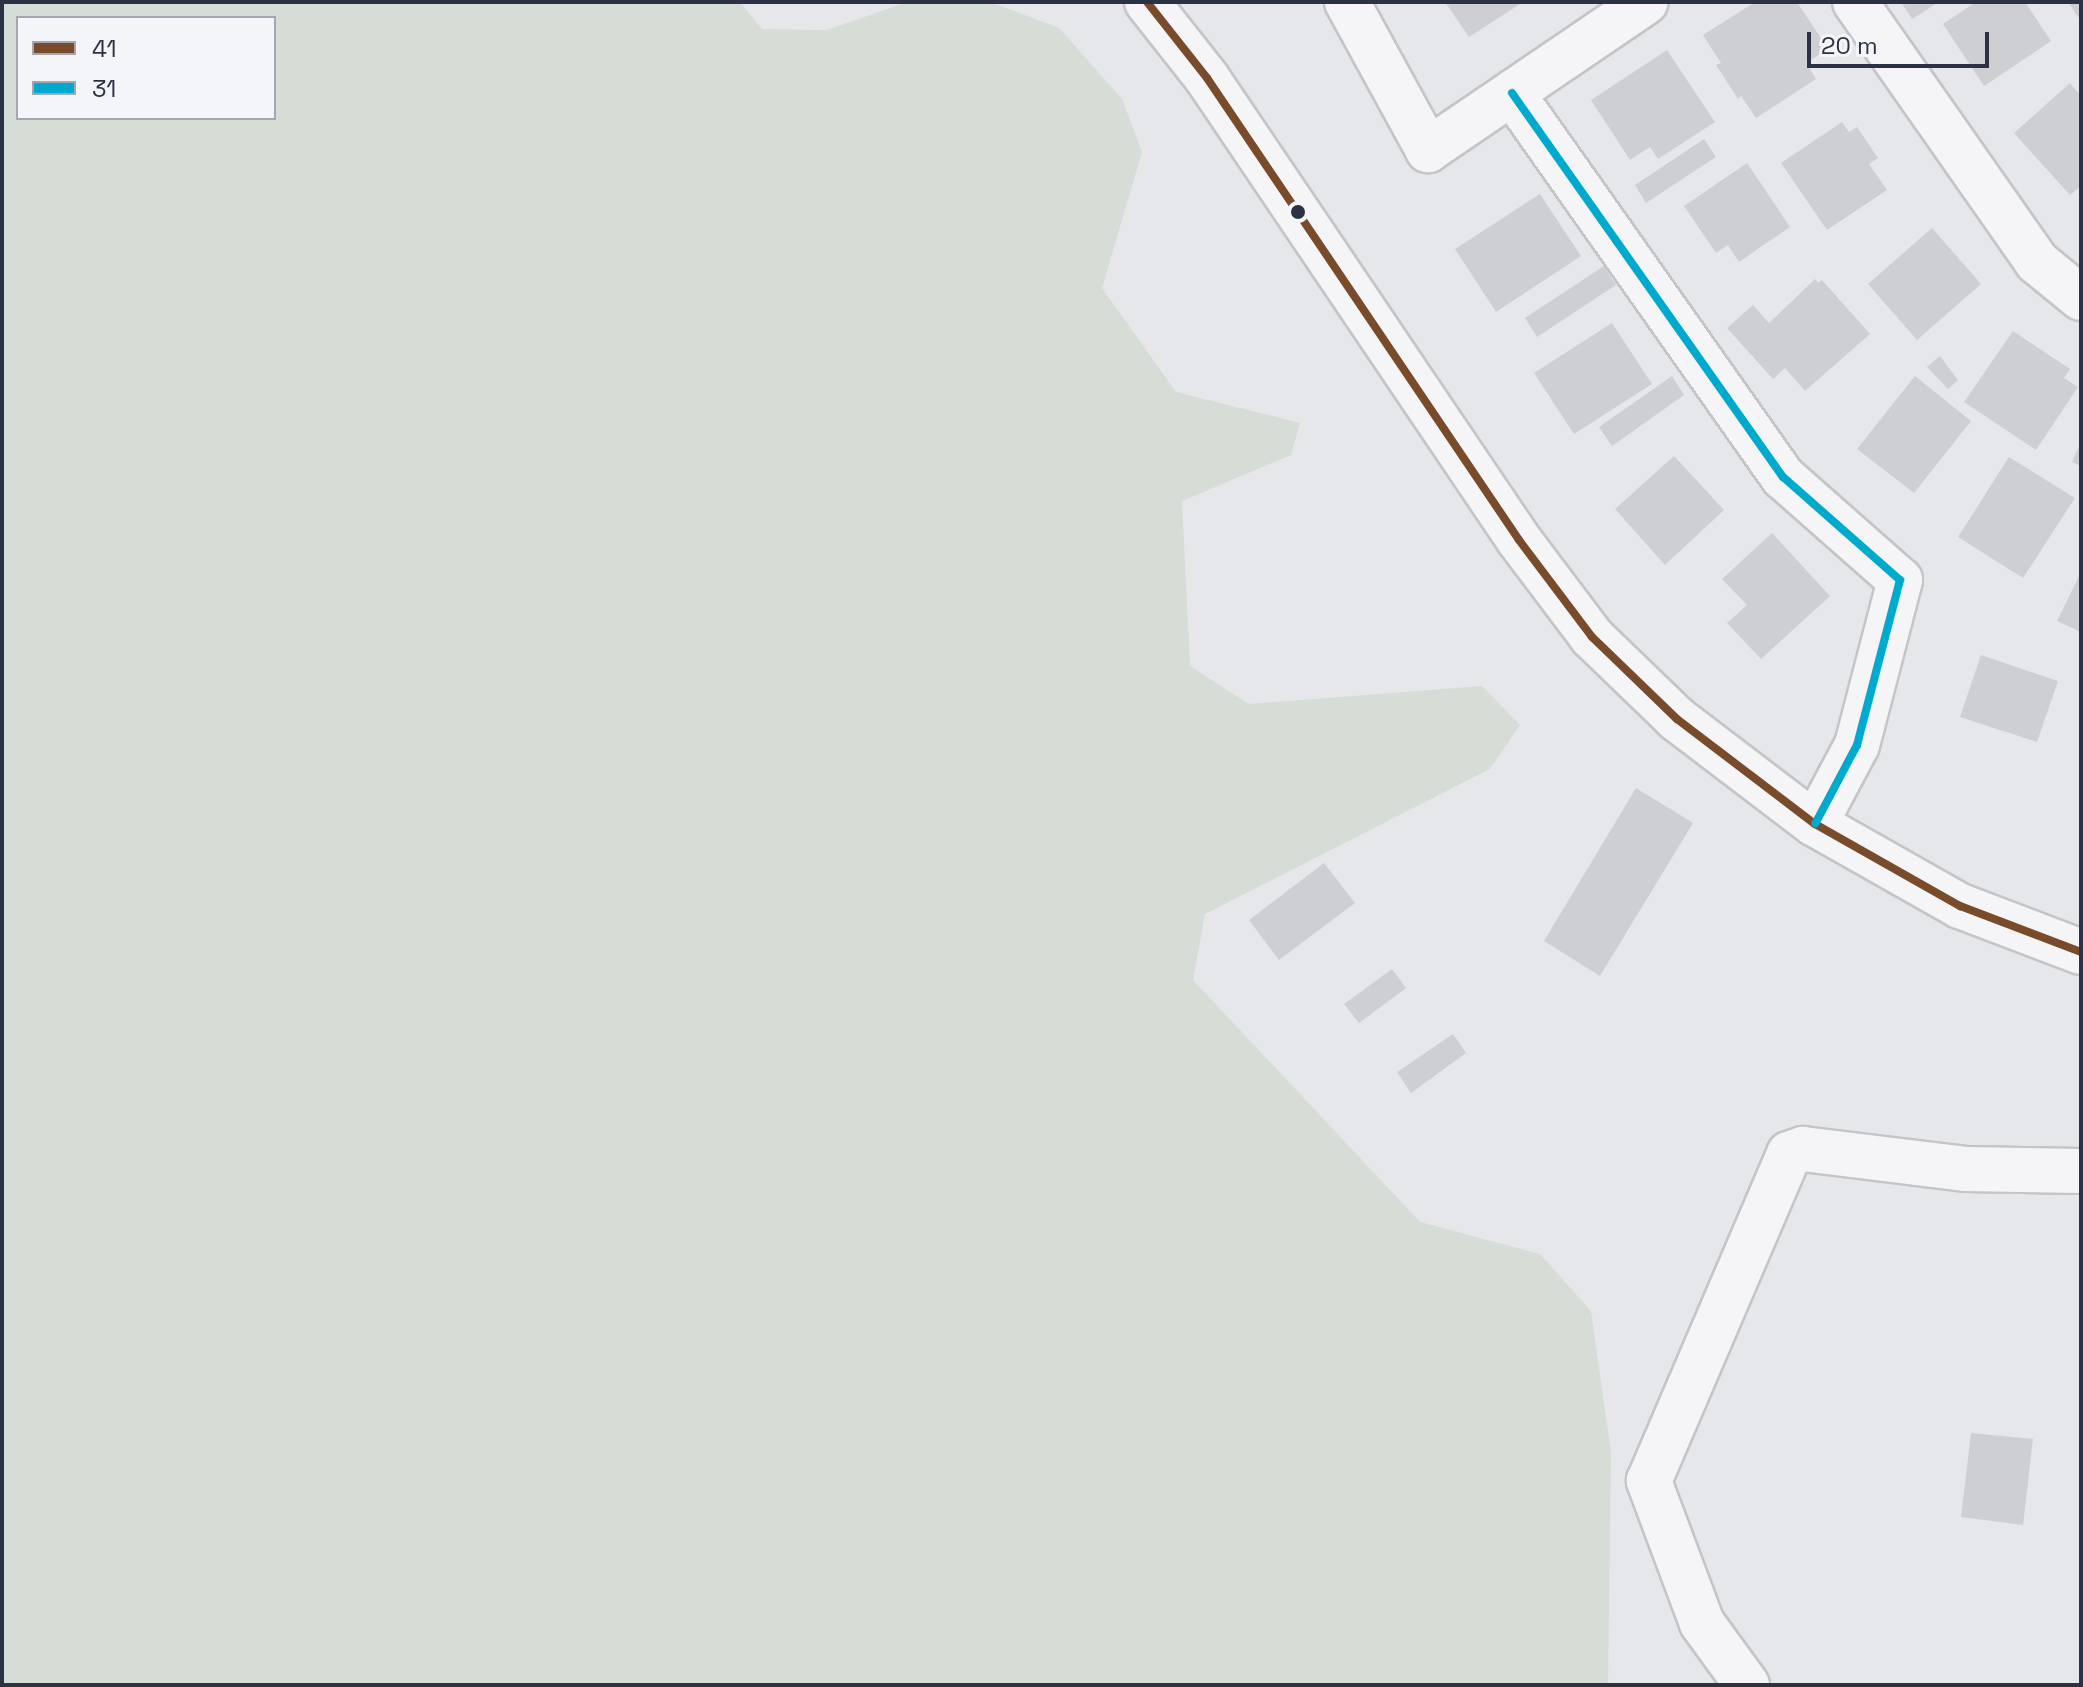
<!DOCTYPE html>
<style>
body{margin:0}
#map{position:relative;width:2083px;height:1687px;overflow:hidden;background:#e6e7ea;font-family:"Space Grotesk",sans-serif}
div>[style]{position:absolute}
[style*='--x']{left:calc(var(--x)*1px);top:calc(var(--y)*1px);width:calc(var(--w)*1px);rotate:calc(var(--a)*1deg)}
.green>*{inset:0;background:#d5ddd6}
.building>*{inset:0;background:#cecfd2}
.roads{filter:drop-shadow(2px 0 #c4c5c8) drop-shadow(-2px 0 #c4c5c8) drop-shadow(0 2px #c4c5c8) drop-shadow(0 -2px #c4c5c8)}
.minor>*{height:44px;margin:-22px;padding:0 22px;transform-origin:22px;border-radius:22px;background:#f5f5f7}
.bus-1>*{height:8px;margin:-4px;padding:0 4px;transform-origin:4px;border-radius:4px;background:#7a4b2a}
.bus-2>*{height:8px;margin:-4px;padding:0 4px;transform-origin:4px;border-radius:4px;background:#00a9ce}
.dots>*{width:22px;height:22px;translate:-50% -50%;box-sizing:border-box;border:4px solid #f4f5f9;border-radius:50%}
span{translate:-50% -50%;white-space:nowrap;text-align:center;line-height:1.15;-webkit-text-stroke:6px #f4f5f9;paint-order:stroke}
.frame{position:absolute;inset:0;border:4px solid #2c3144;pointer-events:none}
.legend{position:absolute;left:16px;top:16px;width:260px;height:104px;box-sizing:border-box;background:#f4f5f9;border:2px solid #a4a7b1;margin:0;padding:10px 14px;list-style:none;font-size:24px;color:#2c3144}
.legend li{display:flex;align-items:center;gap:16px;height:40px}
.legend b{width:40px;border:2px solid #a4a7b1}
.scale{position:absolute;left:1807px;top:32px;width:182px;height:36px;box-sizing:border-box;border:4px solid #2c3144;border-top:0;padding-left:10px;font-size:24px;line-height:28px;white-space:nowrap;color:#2c3144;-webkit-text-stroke:6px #f4f5f9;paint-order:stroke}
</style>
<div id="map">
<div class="green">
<div style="clip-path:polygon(evenodd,2px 2px,740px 2px,762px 29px,827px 30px,907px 2px,990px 2px,1059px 28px,1122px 99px,1142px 152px,1102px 288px,1176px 392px,1300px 423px,1291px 455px,1182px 501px,1190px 666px,1249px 704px,1482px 686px,1520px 725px,1490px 769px,1205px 914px,1193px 980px,1420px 1222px,1540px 1254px,1591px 1311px,1611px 1453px,1608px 1685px,2px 1685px,2px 2px,18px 18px,274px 18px,274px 118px,18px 118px,18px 18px)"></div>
</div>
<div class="building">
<div style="clip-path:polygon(1445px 2px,1523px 2px,1469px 37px)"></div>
<div style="clip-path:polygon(1755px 2px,1797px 2px,1828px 49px,1806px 63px,1816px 79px,1756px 118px,1741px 96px,1738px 99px,1716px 65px,1721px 63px,1703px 35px)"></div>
<div style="clip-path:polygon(1901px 2px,1939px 2px,1912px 19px)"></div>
<div style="clip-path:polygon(1976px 2px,2025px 2px,2051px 41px,1984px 86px,1943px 24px)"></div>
<div style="clip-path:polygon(2068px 2px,2081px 2px,2081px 21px)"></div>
<div style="clip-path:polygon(1667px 50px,1715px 122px,1658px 159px,1650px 147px,1630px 160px,1591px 100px)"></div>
<div style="clip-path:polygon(2070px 83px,2081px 96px,2081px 186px,2070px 195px,2014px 133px)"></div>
<div style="clip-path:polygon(1842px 122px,1849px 132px,1857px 127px,1878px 158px,1869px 164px,1887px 190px,1827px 230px,1781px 163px)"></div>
<div style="clip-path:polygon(1704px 139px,1716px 157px,1646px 203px,1635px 185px)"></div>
<div style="clip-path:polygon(1747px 163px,1790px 227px,1739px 262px,1728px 245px,1716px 253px,1684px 206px)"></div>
<div style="clip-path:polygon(1540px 194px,1581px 256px,1496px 312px,1455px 249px)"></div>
<div style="clip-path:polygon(1932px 228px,1981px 284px,1917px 340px,1868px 284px)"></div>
<div style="clip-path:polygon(1604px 266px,1616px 285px,1537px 337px,1525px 318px)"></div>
<div style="clip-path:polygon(1815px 279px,1818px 283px,1822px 280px,1870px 334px,1805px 391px,1785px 368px,1773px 379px,1727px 328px,1753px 305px,1769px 323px)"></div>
<div style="clip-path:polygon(1612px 323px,1652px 384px,1574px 434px,1534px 373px)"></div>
<div style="clip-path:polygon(2013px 331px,2070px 369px,2064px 378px,2078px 387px,2036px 450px,1964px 402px)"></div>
<div style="clip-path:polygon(1940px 356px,1958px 380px,1948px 389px,1927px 367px)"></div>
<div style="clip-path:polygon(1672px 376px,1684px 395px,1612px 446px,1599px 427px)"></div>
<div style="clip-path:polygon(1915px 376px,1971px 421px,1914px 493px,1857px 449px)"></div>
<div style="clip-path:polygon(2081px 442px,2081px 466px,2072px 462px)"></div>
<div style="clip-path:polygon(1674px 456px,1724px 510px,1665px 565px,1615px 509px)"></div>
<div style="clip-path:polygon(2009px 457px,2075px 498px,2023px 578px,1958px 537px)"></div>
<div style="clip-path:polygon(1772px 533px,1830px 596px,1761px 659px,1727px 623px,1747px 605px,1722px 579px)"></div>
<div style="clip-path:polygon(2081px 572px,2081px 632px,2057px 621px)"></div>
<div style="clip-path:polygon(1981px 655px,2058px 681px,2037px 742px,1960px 717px)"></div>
<div style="clip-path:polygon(1636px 788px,1693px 823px,1600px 976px,1544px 941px)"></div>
<div style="clip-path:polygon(1324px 863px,1355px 903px,1279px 960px,1249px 920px)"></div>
<div style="clip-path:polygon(1392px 969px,1406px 988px,1359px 1023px,1344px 1004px)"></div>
<div style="clip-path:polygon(1453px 1034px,1466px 1053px,1411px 1093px,1397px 1072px)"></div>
<div style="clip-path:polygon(1971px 1433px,2033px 1439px,2023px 1525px,1961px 1517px)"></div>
</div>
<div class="roads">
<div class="minor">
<div style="--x:1147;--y:2;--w:97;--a:51.7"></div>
<div style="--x:1207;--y:78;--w:557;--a:55.97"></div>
<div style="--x:1519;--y:540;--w:121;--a:53"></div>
<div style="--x:1592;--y:637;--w:118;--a:44"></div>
<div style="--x:1677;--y:719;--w:173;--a:37.3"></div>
<div style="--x:1815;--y:824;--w:167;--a:29.5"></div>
<div style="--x:1960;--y:906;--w:129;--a:20.8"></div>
<div style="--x:1347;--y:2;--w:169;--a:61.3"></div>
<div style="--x:1428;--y:150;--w:263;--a:-34.2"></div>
<div style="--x:1855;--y:2;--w:317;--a:55"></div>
<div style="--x:2037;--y:262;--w:57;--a:39.3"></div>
<div style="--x:1512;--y:93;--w:470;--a:54.8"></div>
<div style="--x:1783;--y:477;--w:156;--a:41.4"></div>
<div style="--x:1900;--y:580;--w:171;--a:104.6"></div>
<div style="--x:1857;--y:745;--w:89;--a:118"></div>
<div style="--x:1747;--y:1685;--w:77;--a:-126"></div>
<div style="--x:1702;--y:1623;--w:152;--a:-110.5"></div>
<div style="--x:1649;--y:1481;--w:356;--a:-66.8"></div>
<div style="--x:1789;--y:1154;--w:15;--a:-20"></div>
<div style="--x:1803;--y:1149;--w:163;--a:7"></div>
<div style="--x:1965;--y:1169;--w:116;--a:1"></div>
</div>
</div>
<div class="bus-1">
<div style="--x:1147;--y:2;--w:97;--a:51.7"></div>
<div style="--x:1207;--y:78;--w:557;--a:55.97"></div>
<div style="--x:1519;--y:540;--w:121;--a:53"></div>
<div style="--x:1592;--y:637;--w:118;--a:44"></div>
<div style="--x:1677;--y:719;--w:173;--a:37.3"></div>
<div style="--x:1815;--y:824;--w:167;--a:29.5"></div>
<div style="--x:1960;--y:906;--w:129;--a:20.8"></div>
</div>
<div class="bus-2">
<div style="--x:1512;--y:93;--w:470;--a:54.8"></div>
<div style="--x:1783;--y:477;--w:156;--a:41.4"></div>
<div style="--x:1900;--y:580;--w:171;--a:104.6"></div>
<div style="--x:1857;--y:745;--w:89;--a:118"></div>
</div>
<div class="dots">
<div style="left:1298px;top:212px;background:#2c3144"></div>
</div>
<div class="frame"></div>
<ul class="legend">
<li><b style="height:10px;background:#7a4b2a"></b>41</li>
<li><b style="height:10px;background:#00a9ce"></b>31</li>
</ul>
<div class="scale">20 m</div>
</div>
